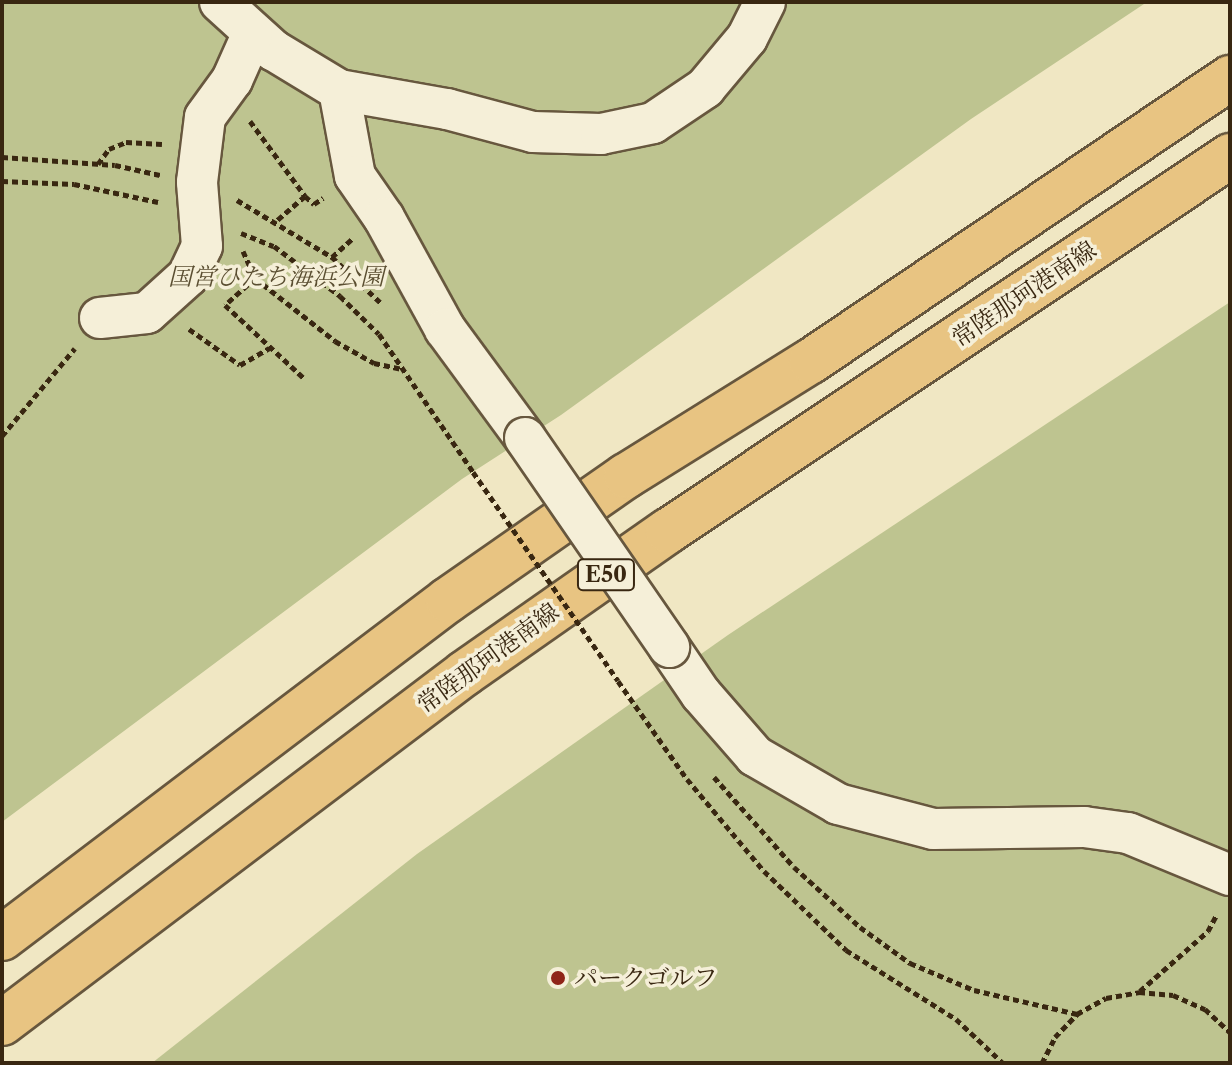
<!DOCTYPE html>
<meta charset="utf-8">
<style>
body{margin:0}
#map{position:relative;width:1232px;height:1065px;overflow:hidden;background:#f0e7c3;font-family:"Libre Caslon Text","Noto Serif JP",serif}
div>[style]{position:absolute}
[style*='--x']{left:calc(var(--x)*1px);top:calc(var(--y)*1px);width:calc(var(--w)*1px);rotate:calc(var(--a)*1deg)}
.green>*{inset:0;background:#bec490}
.path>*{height:5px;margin-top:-2.5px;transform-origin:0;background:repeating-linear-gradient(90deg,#392711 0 6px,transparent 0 10px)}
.roads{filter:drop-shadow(2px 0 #67573e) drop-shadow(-2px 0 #67573e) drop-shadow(0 2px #67573e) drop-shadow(0 -2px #67573e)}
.street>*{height:40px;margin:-20px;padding:0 20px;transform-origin:20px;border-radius:20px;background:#f5efd8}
.highway>*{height:44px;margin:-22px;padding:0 22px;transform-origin:22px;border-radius:22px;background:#e8c482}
.path-bridge>*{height:5px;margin-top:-2.5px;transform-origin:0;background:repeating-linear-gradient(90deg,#392711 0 6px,transparent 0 10px)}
.bridges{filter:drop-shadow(2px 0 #67573e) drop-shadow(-2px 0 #67573e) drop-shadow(0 2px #67573e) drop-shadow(0 -2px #67573e)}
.street-bridge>*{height:40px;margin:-20px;padding:0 20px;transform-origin:20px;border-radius:20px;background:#f5efd8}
.dots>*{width:22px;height:22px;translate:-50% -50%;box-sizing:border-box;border:4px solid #f5efd8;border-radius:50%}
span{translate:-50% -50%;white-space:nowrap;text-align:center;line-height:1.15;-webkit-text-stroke:7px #f5efd8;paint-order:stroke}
.shield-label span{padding:2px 6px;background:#f5efd8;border:2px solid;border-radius:6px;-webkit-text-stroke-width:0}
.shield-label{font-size:22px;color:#392711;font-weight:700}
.park-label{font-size:24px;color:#5a4e31;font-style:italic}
.street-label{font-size:24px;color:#392711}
.poi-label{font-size:24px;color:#392711}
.left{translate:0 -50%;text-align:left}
.frame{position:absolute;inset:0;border:4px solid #392711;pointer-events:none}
</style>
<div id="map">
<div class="green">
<div style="clip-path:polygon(2px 2px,1147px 2px,971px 119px,561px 415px,462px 479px,2px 822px)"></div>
<div style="clip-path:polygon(1230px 302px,1230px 1063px,152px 1063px,417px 854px,728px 635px)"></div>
</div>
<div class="path">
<div style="--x:250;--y:121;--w:93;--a:53.7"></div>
<div style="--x:305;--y:196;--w:38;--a:139"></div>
<div style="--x:2;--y:157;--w:113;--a:4"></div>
<div style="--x:115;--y:165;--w:46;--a:12.5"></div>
<div style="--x:98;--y:164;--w:19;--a:-54"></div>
<div style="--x:109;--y:149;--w:18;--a:-22"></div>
<div style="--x:126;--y:142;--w:36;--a:3"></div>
<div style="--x:2;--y:181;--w:72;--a:2.4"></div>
<div style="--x:74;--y:184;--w:86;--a:12.1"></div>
<div style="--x:305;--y:196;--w:12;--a:42"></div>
<div style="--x:314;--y:204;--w:11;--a:-34"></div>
<div style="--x:237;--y:200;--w:111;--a:31"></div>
<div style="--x:332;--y:257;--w:67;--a:43.2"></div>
<div style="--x:241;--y:233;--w:35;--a:22"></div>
<div style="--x:274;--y:246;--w:83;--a:37.1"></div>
<div style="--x:340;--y:296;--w:54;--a:44.3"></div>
<div style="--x:379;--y:334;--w:167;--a:55.7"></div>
<div style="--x:243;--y:251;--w:30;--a:66"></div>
<div style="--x:255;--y:278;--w:102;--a:38.2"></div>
<div style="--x:335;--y:341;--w:45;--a:29.4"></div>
<div style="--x:374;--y:363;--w:30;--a:12"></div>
<div style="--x:332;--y:257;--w:27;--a:-42"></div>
<div style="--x:255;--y:278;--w:40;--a:138"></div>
<div style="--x:225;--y:305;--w:109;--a:42.8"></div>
<div style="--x:189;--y:329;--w:62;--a:35.2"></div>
<div style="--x:240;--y:365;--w:34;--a:-30"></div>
<div style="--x:2;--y:436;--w:114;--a:-50.3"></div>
<div style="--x:618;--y:681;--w:120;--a:54.9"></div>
<div style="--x:687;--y:779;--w:120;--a:50.1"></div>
<div style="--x:764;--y:871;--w:114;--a:43.9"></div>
<div style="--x:846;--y:950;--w:130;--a:32.1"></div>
<div style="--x:956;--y:1019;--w:64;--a:43.1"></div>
<div style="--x:714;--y:777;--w:120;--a:48.4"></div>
<div style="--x:794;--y:867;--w:89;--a:42.3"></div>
<div style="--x:860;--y:927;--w:62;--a:35.8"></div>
<div style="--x:910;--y:963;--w:69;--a:22.9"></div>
<div style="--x:974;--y:990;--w:106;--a:13.1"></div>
<div style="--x:1140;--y:991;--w:91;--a:-41.4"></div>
<div style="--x:1208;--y:931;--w:19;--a:-62"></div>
<div style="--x:1042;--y:1063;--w:29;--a:-63"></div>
<div style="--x:1055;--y:1037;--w:32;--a:-46"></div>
<div style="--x:1077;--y:1014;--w:33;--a:-29"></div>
<div style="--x:1106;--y:998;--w:34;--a:-10"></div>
<div style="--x:1139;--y:992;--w:34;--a:5"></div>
<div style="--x:1173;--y:995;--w:35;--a:24"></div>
<div style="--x:1205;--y:1009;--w:34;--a:43"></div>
</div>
<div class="roads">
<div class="street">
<div style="--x:220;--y:2;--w:72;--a:42.2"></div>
<div style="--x:273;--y:50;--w:77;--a:31.2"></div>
<div style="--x:339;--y:90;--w:87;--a:79.5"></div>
<div style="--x:355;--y:176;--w:51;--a:55.4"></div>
<div style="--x:384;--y:218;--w:127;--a:61.2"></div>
<div style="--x:445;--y:329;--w:135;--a:53.7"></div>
<div style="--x:339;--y:90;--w:110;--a:10"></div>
<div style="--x:447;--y:109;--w:89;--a:15"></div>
<div style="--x:533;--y:132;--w:68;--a:1.7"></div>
<div style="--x:601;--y:134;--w:53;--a:-11.9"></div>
<div style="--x:653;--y:123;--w:63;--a:-33.9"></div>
<div style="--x:705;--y:88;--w:65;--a:-50"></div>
<div style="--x:747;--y:38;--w:40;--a:-63.4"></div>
<div style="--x:100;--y:318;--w:47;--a:-6.1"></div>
<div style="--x:147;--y:313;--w:55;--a:-42.1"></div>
<div style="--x:188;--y:276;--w:33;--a:-65"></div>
<div style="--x:202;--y:246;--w:64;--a:-94.5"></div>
<div style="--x:197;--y:182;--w:65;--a:-83"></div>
<div style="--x:205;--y:117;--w:46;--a:-53.9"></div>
<div style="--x:232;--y:80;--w:49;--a:-66"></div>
<div style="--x:669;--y:647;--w:57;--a:55.8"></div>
<div style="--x:701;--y:694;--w:82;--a:48.9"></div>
<div style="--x:755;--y:756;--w:96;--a:30"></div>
<div style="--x:838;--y:804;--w:98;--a:14.7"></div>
<div style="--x:933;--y:829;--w:151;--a:-0.8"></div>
<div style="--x:1084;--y:827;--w:44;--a:7.8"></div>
<div style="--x:1128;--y:833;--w:110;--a:22.4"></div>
</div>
<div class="highway">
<div style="--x:2;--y:938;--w:560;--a:-37.16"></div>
<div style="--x:448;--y:600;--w:217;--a:-34.9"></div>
<div style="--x:626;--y:476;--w:218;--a:-31.9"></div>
<div style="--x:811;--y:361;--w:506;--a:-34.04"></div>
<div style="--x:2;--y:1023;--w:580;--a:-37.09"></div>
<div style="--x:465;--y:673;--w:248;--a:-35"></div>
<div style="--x:668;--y:531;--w:676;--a:-33.71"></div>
</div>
</div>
<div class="path-bridge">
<div style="--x:473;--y:472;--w:254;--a:55.2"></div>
</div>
<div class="bridges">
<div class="street-bridge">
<div style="--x:525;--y:438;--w:254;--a:55.4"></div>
</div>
</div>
<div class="dots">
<div style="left:558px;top:978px;background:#8f2418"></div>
</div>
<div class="shield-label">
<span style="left:606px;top:575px">E50</span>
</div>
<div class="park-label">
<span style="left:276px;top:277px">国営ひたち海浜公園</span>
</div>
<div class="street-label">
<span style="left:1024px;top:294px;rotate:-34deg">常陸那珂港南線</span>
<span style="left:488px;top:658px;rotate:-36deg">常陸那珂港南線</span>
</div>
<div class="poi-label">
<span class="left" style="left:574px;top:978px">パークゴルフ</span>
</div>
<div class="frame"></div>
</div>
